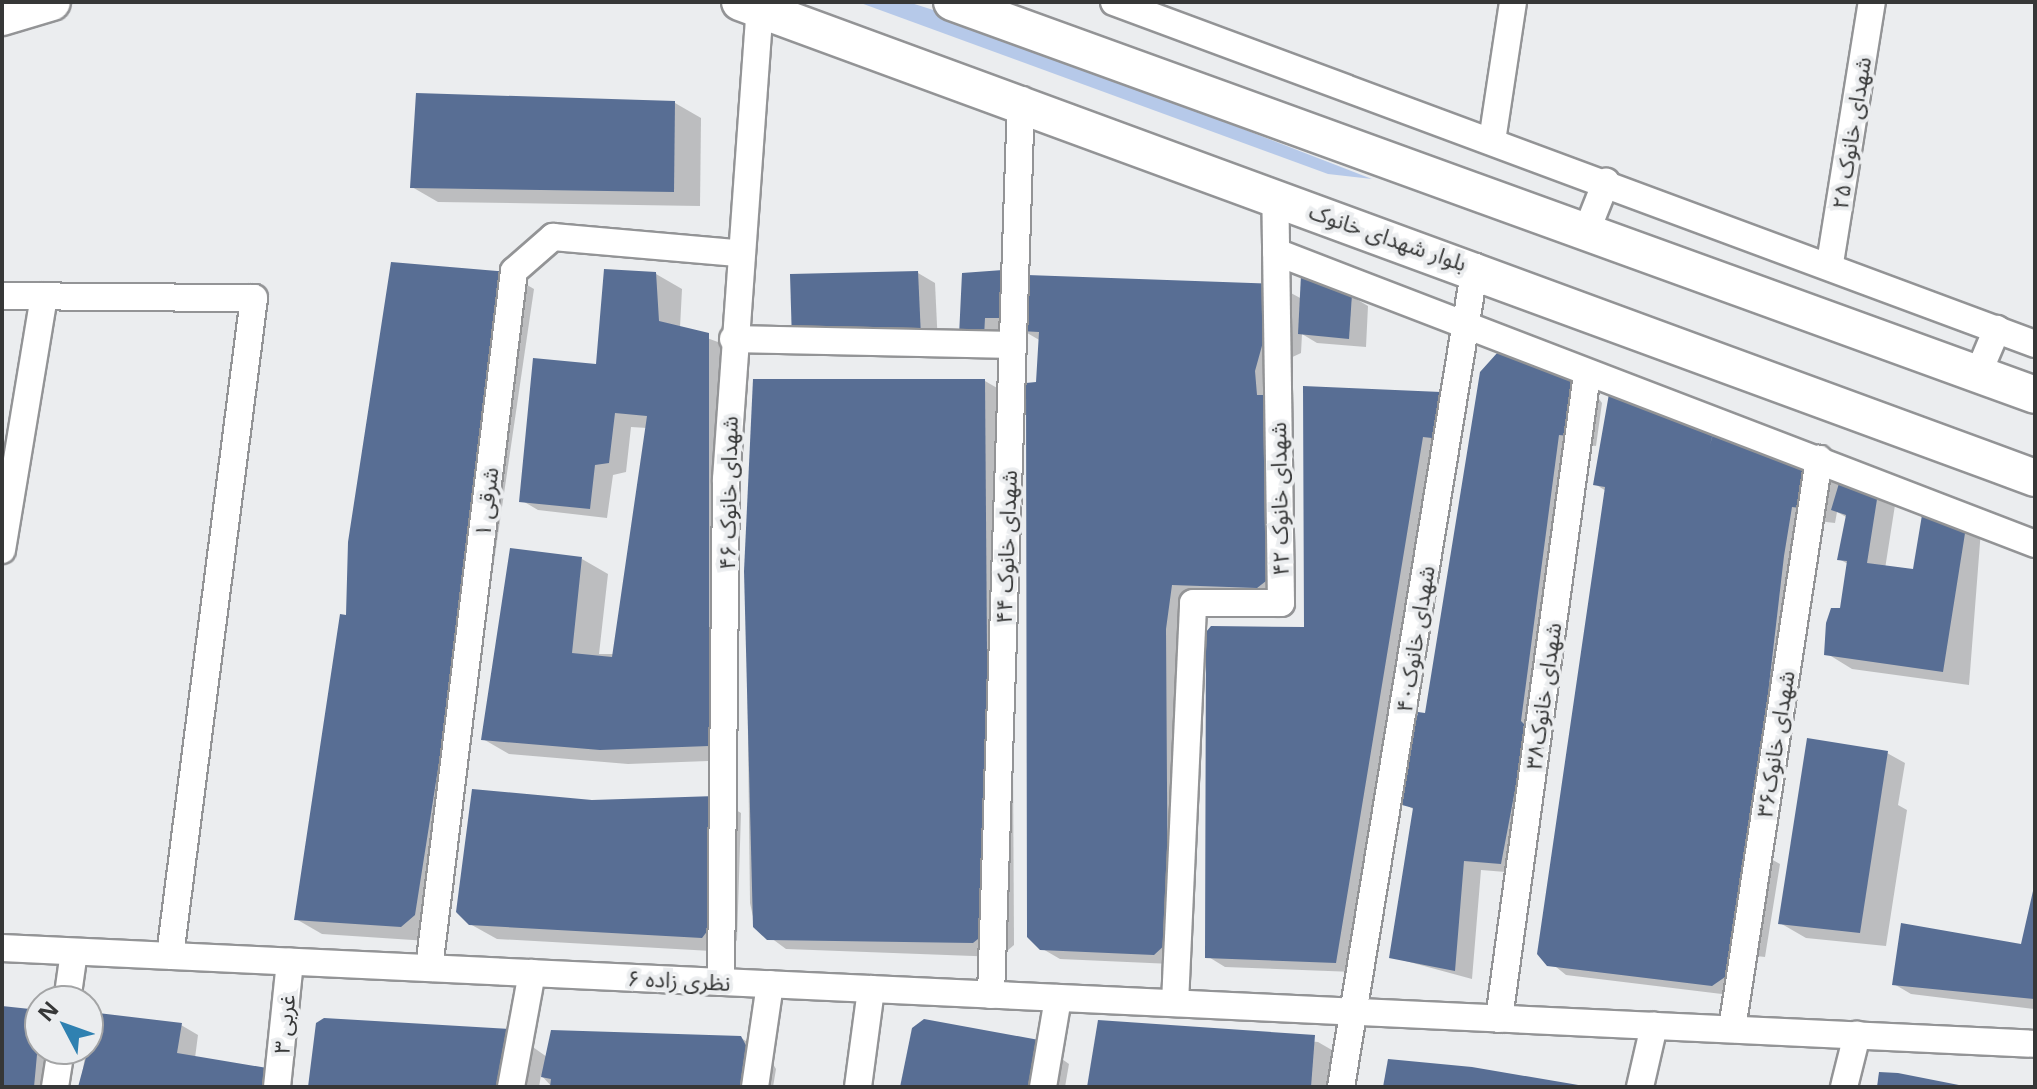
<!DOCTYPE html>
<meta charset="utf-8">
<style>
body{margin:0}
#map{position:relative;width:2037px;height:1089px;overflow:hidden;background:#ebedef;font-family:"Noto Sans","Noto Sans Arabic",sans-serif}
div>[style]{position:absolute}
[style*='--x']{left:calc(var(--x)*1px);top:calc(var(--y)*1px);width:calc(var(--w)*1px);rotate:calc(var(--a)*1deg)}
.green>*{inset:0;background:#b6c9e9}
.shadow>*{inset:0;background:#0003}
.building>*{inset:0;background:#586e94}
.roads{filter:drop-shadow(2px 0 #939496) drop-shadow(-2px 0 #939496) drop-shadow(0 2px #939496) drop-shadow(0 -2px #939496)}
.minor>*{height:26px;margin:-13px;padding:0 13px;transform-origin:13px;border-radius:13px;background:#fff}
.secondary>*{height:36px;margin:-18px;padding:0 18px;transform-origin:18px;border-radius:18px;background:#fff}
span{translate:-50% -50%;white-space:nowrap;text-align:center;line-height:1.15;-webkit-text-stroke:8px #ebedef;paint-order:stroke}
.street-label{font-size:22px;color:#363737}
.frame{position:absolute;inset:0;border:4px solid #363737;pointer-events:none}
.north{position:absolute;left:24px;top:985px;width:80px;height:80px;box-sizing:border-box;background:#ebedef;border:2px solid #a3a4a5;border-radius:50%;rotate:311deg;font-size:22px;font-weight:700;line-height:32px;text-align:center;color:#363737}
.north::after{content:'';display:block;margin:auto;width:28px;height:36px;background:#2f81b1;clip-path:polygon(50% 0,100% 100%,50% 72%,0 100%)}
</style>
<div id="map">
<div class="green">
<div style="clip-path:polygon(858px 2px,908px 2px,946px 14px,1372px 179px,1328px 174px)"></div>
</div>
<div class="shadow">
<div style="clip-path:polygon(675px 103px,701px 118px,700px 206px,438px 202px,412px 187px)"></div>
<div style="clip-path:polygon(918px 273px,935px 283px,938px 346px,812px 350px)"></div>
<div style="clip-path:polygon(508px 274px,534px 289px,440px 930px,428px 941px,322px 934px,296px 919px,348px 617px)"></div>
<div style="clip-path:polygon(656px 274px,682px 289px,680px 328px,726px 345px,735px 760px,628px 764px,509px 754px,483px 739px,582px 559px,608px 574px,599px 654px,615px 654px,647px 428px,631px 427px,626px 472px,613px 475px,607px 518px,538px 510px,521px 500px,535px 360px,598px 366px)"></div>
<div style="clip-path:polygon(1020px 282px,1278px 286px,1302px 299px,1351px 296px,1368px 306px,1366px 347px,1317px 343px,1302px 334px,1301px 353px,1284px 361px,1282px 406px,1292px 412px,1291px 596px,1184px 597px,1172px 964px,1060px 959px,1041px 948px,1041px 341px,1022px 330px,1001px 346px,961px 335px)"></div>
<div style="clip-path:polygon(1482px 373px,1596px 395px,1602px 403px,1596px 446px,1576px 444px,1525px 729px,1552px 744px,1534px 830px,1518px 873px,1481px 870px,1472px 979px,1391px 957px,1415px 810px,1404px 804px,1435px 716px)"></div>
<div style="clip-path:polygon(985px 381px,1011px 396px,1014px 945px,1000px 957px,786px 949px,755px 926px,750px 903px,746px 572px)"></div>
<div style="clip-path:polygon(1440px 394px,1466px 409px,1383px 779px,1377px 779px,1391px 787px,1354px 972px,1225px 967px,1207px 956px,1306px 629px)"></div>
<div style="clip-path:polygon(1712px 434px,1895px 505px,1885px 569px,1925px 574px,1926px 506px,1981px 530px,1969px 685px,1852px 669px,1826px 653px,1842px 610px,1848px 564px,1839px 559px,1848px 518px,1837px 512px,1835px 523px,1809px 520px,1762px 854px,1780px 864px,1765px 957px,1748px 955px,1730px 995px,1566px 975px,1539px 953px,1606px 491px,1595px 484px)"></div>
<div style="clip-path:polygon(1887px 753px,1905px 763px,1898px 805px,1907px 810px,1886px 946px,1806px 938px,1780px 923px)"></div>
<div style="clip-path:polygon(715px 798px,741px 813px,737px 940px,729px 952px,497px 939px,470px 924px,591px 802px)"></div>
<div style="clip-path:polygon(2035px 908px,2035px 1009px,1911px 994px,1894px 984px,2033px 948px)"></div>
<div style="clip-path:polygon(2px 1008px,40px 1017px,40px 1049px,69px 1049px,64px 1087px,2px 1087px)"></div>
<div style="clip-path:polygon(1099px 1022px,1318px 1042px,1344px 1057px,1339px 1087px,1089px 1087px)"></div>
<div style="clip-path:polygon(181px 1025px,198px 1035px,195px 1058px,270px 1073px,294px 1087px,80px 1087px,88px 1038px)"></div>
<div style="clip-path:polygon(510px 1031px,547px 1057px,741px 1038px,767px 1054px,776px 1069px,773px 1087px,552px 1087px,541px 1075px,539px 1087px,309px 1087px)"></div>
<div style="clip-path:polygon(1038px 1042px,1069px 1064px,1065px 1087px,902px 1087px)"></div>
</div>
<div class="building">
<div style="clip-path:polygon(416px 93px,675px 101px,674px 192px,410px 188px)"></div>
<div style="clip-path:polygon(391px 262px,509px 272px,449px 699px,415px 915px,401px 927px,294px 920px,340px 614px,346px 615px,348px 542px)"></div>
<div style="clip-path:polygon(604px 269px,656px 272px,659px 321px,709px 333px,709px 746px,600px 750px,481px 740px,510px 548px,582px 557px,572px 653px,612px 657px,647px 416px,615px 413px,609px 463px,595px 465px,590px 509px,519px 502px,533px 358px,596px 364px)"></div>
<div style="clip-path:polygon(1003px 270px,1003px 318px,985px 318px,984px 337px,959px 336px,962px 273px)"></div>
<div style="clip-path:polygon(918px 271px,921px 337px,792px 341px,790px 274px)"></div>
<div style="clip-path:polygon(1027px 275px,1279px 284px,1255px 371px,1257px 395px,1266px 395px,1266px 581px,1257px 588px,1172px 585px,1166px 629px,1168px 942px,1154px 955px,1040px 950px,1027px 937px,1026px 383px,1036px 382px,1039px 332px,1020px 331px)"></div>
<div style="clip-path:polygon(1301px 275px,1352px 294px,1349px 339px,1298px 334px)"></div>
<div style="clip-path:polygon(1498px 352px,1578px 382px,1579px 437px,1559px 435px,1521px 721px,1527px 727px,1501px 864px,1464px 861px,1455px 971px,1389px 958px,1413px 808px,1402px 805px,1411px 744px,1418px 712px,1425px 713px,1480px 372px)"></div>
<div style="clip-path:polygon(753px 379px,985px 379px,989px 930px,973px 943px,767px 940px,753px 927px,744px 571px)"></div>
<div style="clip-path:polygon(1303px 386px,1441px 392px,1432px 438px,1423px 437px,1336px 963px,1205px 958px,1206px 632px,1211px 626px,1304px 627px)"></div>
<div style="clip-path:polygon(1610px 388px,1713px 433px,1710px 445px,1715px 427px,1818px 465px,1809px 509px,1792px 507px,1784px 556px,1739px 943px,1731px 942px,1725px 977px,1712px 986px,1547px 966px,1537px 954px,1605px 487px,1593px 485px)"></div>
<div style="clip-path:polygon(1840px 480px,1878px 493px,1867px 563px,1913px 569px,1924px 503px,1966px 527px,1943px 672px,1824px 655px,1826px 623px,1831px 608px,1840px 608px,1847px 561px,1837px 560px,1846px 515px,1831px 510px)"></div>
<div style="clip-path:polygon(1807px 738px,1888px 751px,1860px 933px,1778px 924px)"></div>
<div style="clip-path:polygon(472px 789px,592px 800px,716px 796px,712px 925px,702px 938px,469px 925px,456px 912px)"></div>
<div style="clip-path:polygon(2035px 882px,2035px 999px,1892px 985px,1901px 923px,2021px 944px)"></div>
<div style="clip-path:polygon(2px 1006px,30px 1009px,40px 1022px,34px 1087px,2px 1087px)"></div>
<div style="clip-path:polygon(98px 1013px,182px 1023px,177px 1053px,267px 1068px,268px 1087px,78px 1087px)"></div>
<div style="clip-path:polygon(324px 1018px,511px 1029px,510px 1087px,308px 1087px,316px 1023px)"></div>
<div style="clip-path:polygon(924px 1019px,1039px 1040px,1037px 1087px,900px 1087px,912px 1028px)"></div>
<div style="clip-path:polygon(1098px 1020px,1315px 1035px,1311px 1087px,1087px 1087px)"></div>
<div style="clip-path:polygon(551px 1030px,741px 1036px,750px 1053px,745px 1087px,550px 1087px,551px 1079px,541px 1077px)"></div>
<div style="clip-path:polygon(1388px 1059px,1472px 1067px,1590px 1087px,1383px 1087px)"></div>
<div style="clip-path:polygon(1879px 1072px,1898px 1073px,1969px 1087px,1877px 1087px)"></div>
</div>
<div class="roads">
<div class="minor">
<div style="--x:1114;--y:2;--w:982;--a:20.37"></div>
<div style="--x:1492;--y:141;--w:141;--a:-81.4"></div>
<div style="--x:1587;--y:230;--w:52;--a:-68.4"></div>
<div style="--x:1276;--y:252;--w:813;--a:21.04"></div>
<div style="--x:1830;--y:263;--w:264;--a:-80.9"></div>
<div style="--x:2;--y:296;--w:252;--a:0.5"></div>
<div style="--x:254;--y:298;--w:663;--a:97.28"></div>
<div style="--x:733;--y:339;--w:280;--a:1.2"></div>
<div style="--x:1978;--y:374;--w:49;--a:-67.1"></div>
<div style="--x:2;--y:550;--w:257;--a:-80.6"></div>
<div style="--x:2;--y:948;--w:2035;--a:2.7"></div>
<div style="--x:429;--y:968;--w:702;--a:-83.05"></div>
<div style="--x:514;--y:271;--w:52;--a:-41.1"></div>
<div style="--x:553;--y:237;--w:185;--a:5"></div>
<div style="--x:721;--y:982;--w:503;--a:-89.43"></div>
<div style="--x:726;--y:479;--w:475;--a:-85.9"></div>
<div style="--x:991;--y:995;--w:896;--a:-88.08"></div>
<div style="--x:67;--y:1001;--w:49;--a:-81.9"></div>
<div style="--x:1175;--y:1003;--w:400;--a:-87.4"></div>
<div style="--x:1193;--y:603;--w:88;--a:0"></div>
<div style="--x:1281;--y:603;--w:407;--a:-90.8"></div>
<div style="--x:1499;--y:1019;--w:651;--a:-82.23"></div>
<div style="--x:1732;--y:1029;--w:577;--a:-81.32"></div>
<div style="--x:55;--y:1087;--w:38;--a:-81"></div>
<div style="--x:277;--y:1087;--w:126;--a:-84.1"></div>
<div style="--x:511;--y:1087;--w:116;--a:-79.6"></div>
<div style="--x:755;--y:1087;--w:104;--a:-81.7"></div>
<div style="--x:858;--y:1087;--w:99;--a:-82.4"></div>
<div style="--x:1043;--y:1087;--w:90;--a:-80.4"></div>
<div style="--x:1341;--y:1087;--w:831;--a:-80.72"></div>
<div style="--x:1640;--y:1087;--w:63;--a:-77.1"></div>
<div style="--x:1844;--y:1087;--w:54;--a:-76"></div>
</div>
<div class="secondary">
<div style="--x:740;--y:2;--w:1380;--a:20.18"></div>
<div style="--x:952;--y:2;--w:1152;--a:19.94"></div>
<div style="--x:2;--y:17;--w:52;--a:-16.7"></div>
</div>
</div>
<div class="street-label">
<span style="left:1851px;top:133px;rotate:-81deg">شهدای خانوک ۲۵</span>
<span style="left:1388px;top:237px;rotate:19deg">بلوار شهدای خانوک</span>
<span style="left:728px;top:493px;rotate:-89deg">۴۶ شهدای خانوک</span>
<span style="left:1279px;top:499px;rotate:-91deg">شهدای خانوک ۴۲</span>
<span style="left:486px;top:502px;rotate:-83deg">شرقی ۱</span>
<span style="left:1006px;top:547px;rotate:-88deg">۴۴ شهدای خانوک</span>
<span style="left:1415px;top:639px;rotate:-81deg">شهدای خانوک۴۰</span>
<span style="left:1543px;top:696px;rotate:-82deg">شهدای خانوک۳۸</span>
<span style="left:1775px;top:744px;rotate:-81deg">شهدای خانوک۳۶</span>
<span style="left:679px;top:980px;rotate:3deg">نظری زاده ۶</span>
<span style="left:284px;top:1024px;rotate:-84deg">۳ غربی</span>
</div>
<div class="frame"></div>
<div class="north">N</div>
</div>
